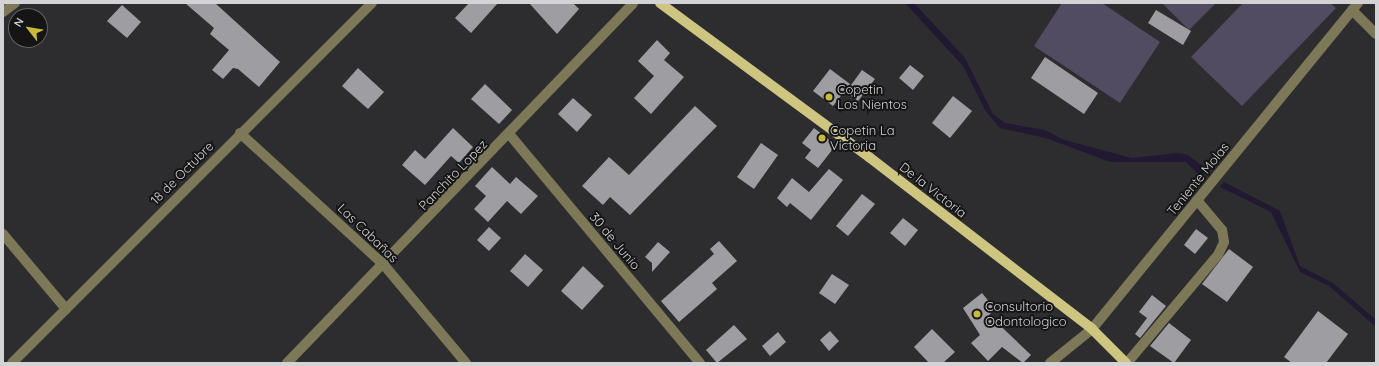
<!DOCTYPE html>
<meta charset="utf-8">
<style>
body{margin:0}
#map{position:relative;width:1379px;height:366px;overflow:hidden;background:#2d2c2f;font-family:Quicksand,sans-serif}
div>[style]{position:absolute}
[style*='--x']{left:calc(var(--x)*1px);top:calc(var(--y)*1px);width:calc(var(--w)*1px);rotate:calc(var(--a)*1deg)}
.green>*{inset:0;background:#524c63}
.water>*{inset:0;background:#201931}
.building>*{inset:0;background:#9e9da1}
.minor>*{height:10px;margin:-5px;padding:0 5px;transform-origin:5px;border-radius:5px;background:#7d7958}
.major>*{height:10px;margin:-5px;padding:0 5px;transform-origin:5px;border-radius:5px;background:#cec680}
.dots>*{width:11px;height:11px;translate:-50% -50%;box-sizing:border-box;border:2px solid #151516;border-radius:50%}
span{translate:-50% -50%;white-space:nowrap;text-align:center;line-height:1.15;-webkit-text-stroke:4px #151516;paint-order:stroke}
.poi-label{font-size:13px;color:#d3d2d4}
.left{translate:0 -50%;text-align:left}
.street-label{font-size:13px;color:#d3d2d4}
.frame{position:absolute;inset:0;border:4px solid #d3d2d4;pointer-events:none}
.north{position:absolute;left:8px;top:8px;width:40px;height:40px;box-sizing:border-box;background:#151516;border:1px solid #616162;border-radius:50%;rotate:301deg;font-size:11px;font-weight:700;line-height:16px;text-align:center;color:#d3d2d4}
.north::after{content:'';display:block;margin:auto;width:14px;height:18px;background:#c9ba3a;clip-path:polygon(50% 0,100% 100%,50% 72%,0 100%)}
</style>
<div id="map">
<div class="green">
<div style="clip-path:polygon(1062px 3px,1102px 3px,1160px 42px,1120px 103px,1034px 46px)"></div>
<div style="clip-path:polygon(1162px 3px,1216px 3px,1189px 30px)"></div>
<div style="clip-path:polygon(1243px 3px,1330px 3px,1336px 8px,1242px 106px,1191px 57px)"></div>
</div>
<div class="water">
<div style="clip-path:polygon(905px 3px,914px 3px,965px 58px,993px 114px,1005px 123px,1045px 130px,1064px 140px,1132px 158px,1178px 153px,1188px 155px,1206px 169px,1201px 177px,1186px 162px,1110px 162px,1046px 138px,1000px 128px,985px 110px,963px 66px)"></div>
<div style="clip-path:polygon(1224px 182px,1280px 211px,1300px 266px,1333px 283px,1376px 320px,1376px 327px,1329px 286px,1300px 272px,1271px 212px,1220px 187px)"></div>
</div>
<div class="building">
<div style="clip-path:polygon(185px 3px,215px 3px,280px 62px,259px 87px,238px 69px,233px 68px,223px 79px,212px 70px,229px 50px,210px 34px,214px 28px)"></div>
<div style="clip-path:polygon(469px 3px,498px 3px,471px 33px,455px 18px)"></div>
<div style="clip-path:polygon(529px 3px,573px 3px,579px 9px,557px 34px)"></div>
<div style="clip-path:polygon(122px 5px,141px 22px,127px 38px,107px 21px)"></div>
<div style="clip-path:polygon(1156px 10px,1191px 31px,1183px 45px,1148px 23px)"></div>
<div style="clip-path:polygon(657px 40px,670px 53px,664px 60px,684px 77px,651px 114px,634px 98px,654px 76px,638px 61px)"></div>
<div style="clip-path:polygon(1045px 57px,1098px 93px,1084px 114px,1031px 78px)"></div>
<div style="clip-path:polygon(910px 65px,924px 76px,913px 90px,899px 78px)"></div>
<div style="clip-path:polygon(358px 68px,384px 92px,368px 109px,342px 86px)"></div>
<div style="clip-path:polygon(830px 69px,850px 84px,833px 106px,813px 91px)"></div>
<div style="clip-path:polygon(862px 70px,875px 79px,858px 101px,846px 92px)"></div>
<div style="clip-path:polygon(485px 84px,512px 110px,499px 124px,471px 99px)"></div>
<div style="clip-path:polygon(953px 96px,972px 111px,950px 138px,932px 123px)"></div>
<div style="clip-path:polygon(573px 98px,592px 115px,577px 132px,558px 114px)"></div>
<div style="clip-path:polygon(695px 106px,717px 126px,630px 215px,610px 197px,603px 205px,582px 186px,609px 157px,629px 175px)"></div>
<div style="clip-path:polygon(453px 128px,473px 147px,459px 163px,451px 156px,425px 185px,402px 165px,415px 150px,425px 159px)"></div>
<div style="clip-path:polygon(814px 128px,836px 145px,818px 168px,805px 158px,811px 150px,802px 143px)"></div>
<div style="clip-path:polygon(761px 143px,778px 155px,754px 189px,737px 177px)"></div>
<div style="clip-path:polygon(492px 167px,510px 184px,516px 177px,538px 196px,521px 214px,507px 201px,488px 222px,474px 209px,486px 196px,475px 186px)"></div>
<div style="clip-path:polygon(829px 169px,843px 180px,811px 220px,790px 203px,787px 207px,777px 198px,792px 178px,809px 192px)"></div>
<div style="clip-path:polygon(862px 194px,875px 204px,848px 236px,836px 226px)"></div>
<div style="clip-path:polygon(903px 218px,918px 230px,905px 246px,890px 233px)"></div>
<div style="clip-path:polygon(489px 227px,501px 238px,489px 251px,477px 240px)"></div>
<div style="clip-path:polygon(1196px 229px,1208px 238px,1195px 254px,1184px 245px)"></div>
<div style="clip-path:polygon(719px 241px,737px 261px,712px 283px,717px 289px,679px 322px,661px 301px,714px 254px,710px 249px)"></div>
<div style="clip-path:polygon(658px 242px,670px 252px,652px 272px,652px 263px,645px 257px)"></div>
<div style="clip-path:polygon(1229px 249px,1253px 267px,1227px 302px,1202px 284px)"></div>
<div style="clip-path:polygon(525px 254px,543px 270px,528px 287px,510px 271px)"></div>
<div style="clip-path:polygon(583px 266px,604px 286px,582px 310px,561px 291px)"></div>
<div style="clip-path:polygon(832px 274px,849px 285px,835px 304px,819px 293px)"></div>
<div style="clip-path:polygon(982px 293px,995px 309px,989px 315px,1031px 355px,1023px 363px,1002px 347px,988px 361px,971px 343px,980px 335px,963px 308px)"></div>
<div style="clip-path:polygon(1152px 295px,1166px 306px,1140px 338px,1135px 334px,1147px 318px,1139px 312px)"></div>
<div style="clip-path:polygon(1318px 311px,1348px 334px,1326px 363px,1292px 363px,1284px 357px)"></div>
<div style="clip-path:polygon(1169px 323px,1191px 340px,1174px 363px,1150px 346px)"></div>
<div style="clip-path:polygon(734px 325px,747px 339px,717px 363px,706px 350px)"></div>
<div style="clip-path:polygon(932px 329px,955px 352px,943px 363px,929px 363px,914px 347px)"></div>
<div style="clip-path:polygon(830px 331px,839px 341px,829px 351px,820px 340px)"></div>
<div style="clip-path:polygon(778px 332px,786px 342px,770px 356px,762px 346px)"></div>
</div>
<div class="minor">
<div style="--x:1352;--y:10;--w:34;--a:45"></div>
<div style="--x:3;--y:12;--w:15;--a:-37"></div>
<div style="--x:240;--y:133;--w:195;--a:42.5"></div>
<div style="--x:384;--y:265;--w:128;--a:50.1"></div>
<div style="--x:510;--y:135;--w:297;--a:50.2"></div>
<div style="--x:3;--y:234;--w:98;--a:50"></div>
<div style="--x:12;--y:363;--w:509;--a:-45"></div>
<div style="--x:287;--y:363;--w:499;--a:-46.1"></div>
<div style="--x:1050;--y:363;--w:54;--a:-39"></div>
<div style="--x:1092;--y:329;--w:421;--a:-50.8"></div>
<div style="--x:1127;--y:363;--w:141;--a:-49.9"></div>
<div style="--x:1218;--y:255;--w:14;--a:-65"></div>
<div style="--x:1224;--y:242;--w:12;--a:-99"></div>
<div style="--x:1222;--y:230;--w:39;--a:-130"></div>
</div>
<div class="major">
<div style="--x:660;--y:3;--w:260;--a:36.4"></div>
<div style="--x:869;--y:157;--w:282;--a:37.6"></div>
<div style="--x:1092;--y:329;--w:48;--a:45"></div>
</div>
<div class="dots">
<div style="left:829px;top:97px;background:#c9ba3a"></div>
<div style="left:822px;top:138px;background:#c9ba3a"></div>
<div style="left:977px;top:314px;background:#c9ba3a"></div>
</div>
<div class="poi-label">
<span class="left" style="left:837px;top:97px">Copetin<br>Los Nientos</span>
<span class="left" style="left:830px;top:138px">Copetin La<br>Victoria</span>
<span class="left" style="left:985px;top:314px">Consultorio<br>Odontologico</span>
</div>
<div class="street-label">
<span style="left:182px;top:173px;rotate:-45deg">18 de Octubre</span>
<span style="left:453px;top:175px;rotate:-46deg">Panchito Lopez</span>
<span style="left:1198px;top:179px;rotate:-51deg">Teniente Molas</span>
<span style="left:933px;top:190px;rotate:38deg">De la Victoria</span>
<span style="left:368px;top:233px;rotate:44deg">Las Cabañas</span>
<span style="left:615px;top:241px;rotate:50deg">30 de Junio</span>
</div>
<div class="frame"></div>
<div class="north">N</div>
</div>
